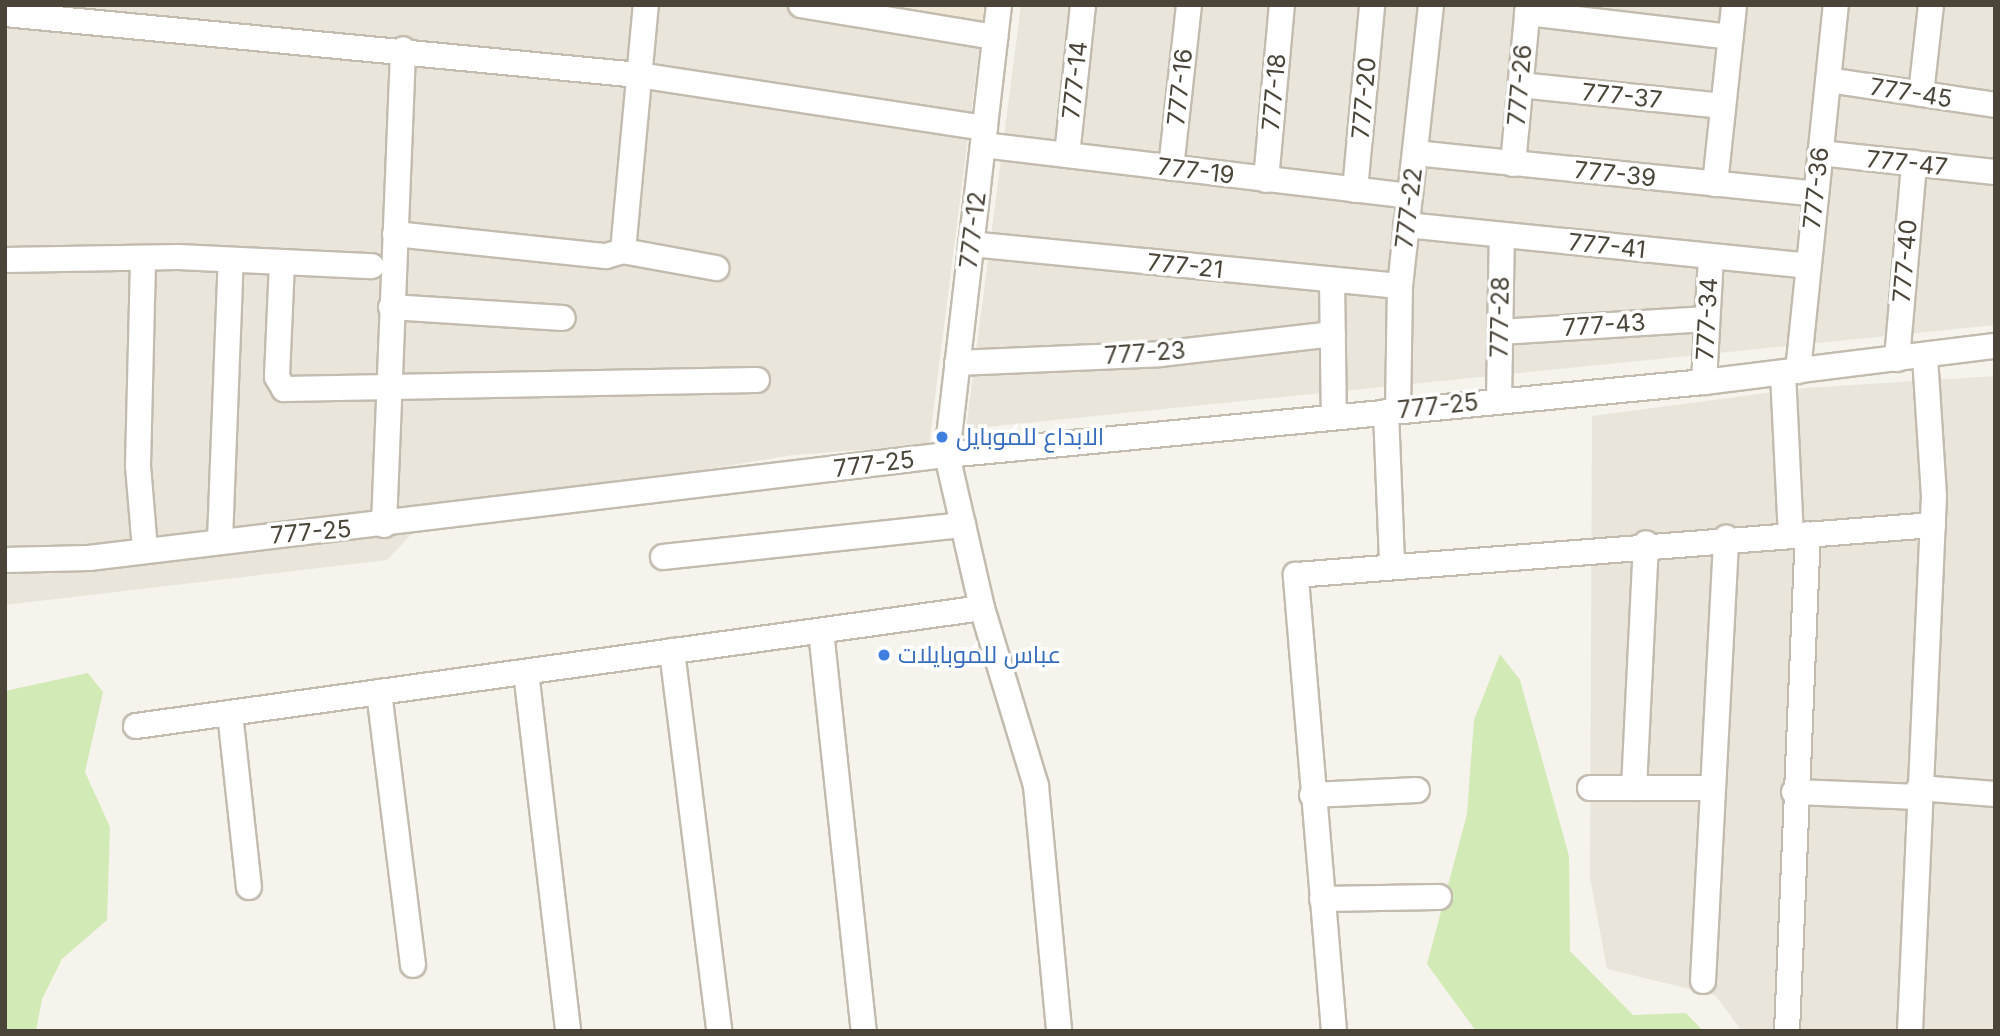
<!DOCTYPE html>
<meta charset="utf-8">
<style>
body{margin:0}
#map{position:relative;width:2000px;height:1036px;overflow:hidden;background:#f6f3ec;font-family:Inter,Cairo,sans-serif}
div>[style]{position:absolute}
[style*='--x']{left:calc(var(--x)*1px);top:calc(var(--y)*1px);width:calc(var(--w)*1px);rotate:calc(var(--a)*1deg)}
.residential>*{inset:0;background:#eae5da}
.education>*{inset:0;background:#efe8d6}
.green>*{inset:0;background:#d2eab5}
.roads{filter:drop-shadow(2px 0 #c2bbae) drop-shadow(-2px 0 #c2bbae) drop-shadow(0 2px #c2bbae) drop-shadow(0 -2px #c2bbae)}
.minor>*{height:24px;margin:-12px;padding:0 12px;transform-origin:12px;border-radius:12px;background:#fff}
.dots>*{width:19px;height:19px;translate:-50% -50%;box-sizing:border-box;border:4px solid #fff;border-radius:50%}
span{translate:-50% -50%;white-space:nowrap;text-align:center;line-height:1.15;-webkit-text-stroke:7px #fff;paint-order:stroke}
.street-label{font-size:24px;color:#4b4439}
.shop-label{font-size:24px;color:#366cbe}
.left{translate:0 -50%;text-align:left}
.frame{position:absolute;inset:0;border:7px solid #4b4439;pointer-events:none}
</style>
<div id="map">
<div class="residential">
<div style="clip-path:polygon(5px 5px,896px 5px,982px 27px,929px 445px,793px 455px,558px 494px,440px 504px,387px 560px,5px 605px)"></div>
<div style="clip-path:polygon(1021px 5px,1995px 5px,1995px 325px,966px 429px)"></div>
<div style="clip-path:polygon(1995px 376px,1995px 1031px,1742px 1031px,1715px 995px,1607px 969px,1590px 878px,1592px 416px,1805px 388px)"></div>
</div>
<div class="education">
<div style="clip-path:polygon(886px 5px,984px 5px,982px 27px)"></div>
</div>
<div class="green">
<div style="clip-path:polygon(1500px 654px,1520px 680px,1569px 856px,1570px 951px,1633px 1015px,1686px 1013px,1703px 1031px,1476px 1031px,1427px 964px,1467px 814px,1474px 720px)"></div>
<div style="clip-path:polygon(88px 673px,103px 692px,85px 772px,110px 827px,107px 920px,62px 959px,42px 999px,36px 1031px,5px 1031px,5px 691px)"></div>
</div>
<div class="roads">
<div class="minor">
<div style="--x:801;--y:5;--w:197;--a:9.4"></div>
<div style="--x:999;--y:5;--w:453;--a:96.6"></div>
<div style="--x:947;--y:455;--w:157;--a:77.1"></div>
<div style="--x:982;--y:608;--w:186;--a:73.1"></div>
<div style="--x:1036;--y:786;--w:246;--a:84.6"></div>
<div style="--x:1527;--y:13;--w:205;--a:6.7"></div>
<div style="--x:5;--y:14;--w:636;--a:5.5"></div>
<div style="--x:638;--y:75;--w:351;--a:8.7"></div>
<div style="--x:1828;--y:80;--w:169;--a:8.5"></div>
<div style="--x:1520;--y:85;--w:204;--a:5.9"></div>
<div style="--x:1921;--y:94;--w:90;--a:-83.6"></div>
<div style="--x:983;--y:145;--w:429;--a:6.8"></div>
<div style="--x:1415;--y:153;--w:403;--a:5.8"></div>
<div style="--x:1820;--y:153;--w:176;--a:6.2"></div>
<div style="--x:1067;--y:155;--w:151;--a:-83.9"></div>
<div style="--x:1513;--y:164;--w:160;--a:-84.6"></div>
<div style="--x:1171;--y:168;--w:164;--a:-83.7"></div>
<div style="--x:1266;--y:180;--w:176;--a:-84.8"></div>
<div style="--x:1715;--y:184;--w:180;--a:-83.9"></div>
<div style="--x:1355;--y:190;--w:186;--a:-84.7"></div>
<div style="--x:1406;--y:225;--w:404;--a:5.8"></div>
<div style="--x:395;--y:234;--w:212;--a:6"></div>
<div style="--x:606;--y:256;--w:18;--a:-16"></div>
<div style="--x:623;--y:251;--w:247;--a:-84.7"></div>
<div style="--x:971;--y:244;--w:431;--a:5.6"></div>
<div style="--x:623;--y:251;--w:95;--a:10.4"></div>
<div style="--x:5;--y:260;--w:173;--a:-1"></div>
<div style="--x:178;--y:257;--w:194;--a:2.7"></div>
<div style="--x:143;--y:261;--w:205;--a:91.4"></div>
<div style="--x:138;--y:466;--w:83;--a:85.2"></div>
<div style="--x:282;--y:262;--w:115;--a:92.5"></div>
<div style="--x:277;--y:377;--w:14;--a:60"></div>
<div style="--x:284;--y:389;--w:473;--a:-1.1"></div>
<div style="--x:1332;--y:280;--w:137;--a:89.2"></div>
<div style="--x:391;--y:307;--w:172;--a:3.7"></div>
<div style="--x:1500;--y:332;--w:207;--a:-3.6"></div>
<div style="--x:1897;--y:359;--w:197;--a:-85"></div>
<div style="--x:957;--y:363;--w:203;--a:-2.5"></div>
<div style="--x:1160;--y:354;--w:174;--a:-6.6"></div>
<div style="--x:1798;--y:371;--w:368;--a:-84.1"></div>
<div style="--x:1783;--y:373;--w:162;--a:87.2"></div>
<div style="--x:1704;--y:382;--w:125;--a:-86.8"></div>
<div style="--x:1499;--y:400;--w:165;--a:-89"></div>
<div style="--x:1398;--y:411;--w:125;--a:-89.1"></div>
<div style="--x:1400;--y:286;--w:283;--a:-83.7"></div>
<div style="--x:1386;--y:412;--w:151;--a:87.7"></div>
<div style="--x:384;--y:525;--w:476;--a:-87.7"></div>
<div style="--x:220;--y:540;--w:280;--a:-87.8"></div>
<div style="--x:663;--y:557;--w:302;--a:-6.1"></div>
<div style="--x:5;--y:560;--w:84;--a:-1.4"></div>
<div style="--x:89;--y:558;--w:864;--a:-6.85"></div>
<div style="--x:947;--y:455;--w:761;--a:-5.51"></div>
<div style="--x:1704;--y:382;--w:293;--a:-7.1"></div>
<div style="--x:821;--y:631;--w:402;--a:83.9"></div>
<div style="--x:672;--y:651;--w:383;--a:82.9"></div>
<div style="--x:526;--y:672;--w:361;--a:83.3"></div>
<div style="--x:379;--y:692;--w:275;--a:82.9"></div>
<div style="--x:230;--y:713;--w:175;--a:83.8"></div>
<div style="--x:136;--y:726;--w:854;--a:-7.94"></div>
<div style="--x:1590;--y:788;--w:123;--a:0"></div>
<div style="--x:1634;--y:788;--w:245;--a:-87.2"></div>
<div style="--x:1919;--y:788;--w:76;--a:4.5"></div>
<div style="--x:1794;--y:792;--w:124;--a:2.3"></div>
<div style="--x:1312;--y:795;--w:105;--a:-2.7"></div>
<div style="--x:1322;--y:899;--w:117;--a:-1"></div>
<div style="--x:1703;--y:981;--w:444;--a:-87"></div>
<div style="--x:1334;--y:1031;--w:458;--a:-94.8"></div>
<div style="--x:1296;--y:575;--w:639;--a:-4.49"></div>
<div style="--x:1787;--y:1031;--w:497;--a:-87.6"></div>
<div style="--x:1910;--y:1031;--w:536;--a:-87.43"></div>
<div style="--x:1934;--y:496;--w:140;--a:-93.7"></div>
</div>
</div>
<div class="dots">
<div style="left:942px;top:437px;background:#3f7fe0"></div>
<div style="left:884px;top:655px;background:#3f7fe0"></div>
</div>
<div class="street-label">
<span style="left:1075px;top:80px;rotate:-84deg">777-14</span>
<span style="left:1520px;top:85px;rotate:-85deg">777-26</span>
<span style="left:1180px;top:87px;rotate:-84deg">777-16</span>
<span style="left:1274px;top:92px;rotate:-85deg">777-18</span>
<span style="left:1911px;top:93px;rotate:9deg">777-45</span>
<span style="left:1622px;top:96px;rotate:6deg">777-37</span>
<span style="left:1364px;top:98px;rotate:-85deg">777-20</span>
<span style="left:1907px;top:163px;rotate:6deg">777-47</span>
<span style="left:1196px;top:171px;rotate:7deg">777-19</span>
<span style="left:1615px;top:174px;rotate:6deg">777-39</span>
<span style="left:1816px;top:188px;rotate:-84deg">777-36</span>
<span style="left:1409px;top:208px;rotate:-83deg">777-22</span>
<span style="left:973px;top:230px;rotate:-83deg">777-12</span>
<span style="left:1607px;top:246px;rotate:6deg">777-41</span>
<span style="left:1905px;top:261px;rotate:-85deg">777-40</span>
<span style="left:1185px;top:266px;rotate:6deg">777-21</span>
<span style="left:1500px;top:317px;rotate:-89deg">777-28</span>
<span style="left:1707px;top:319px;rotate:-87deg">777-34</span>
<span style="left:1604px;top:325px;rotate:-4deg">777-43</span>
<span style="left:1145px;top:353px;rotate:-4deg">777-23</span>
<span style="left:1438px;top:406px;rotate:-6deg">777-25</span>
<span style="left:874px;top:464px;rotate:-7deg">777-25</span>
<span style="left:311px;top:532px;rotate:-5deg">777-25</span>
</div>
<div class="shop-label">
<span class="left" style="left:956px;top:437px">الابداع للموبايل</span>
<span class="left" style="left:898px;top:655px">عباس للموبايلات</span>
</div>
<div class="frame"></div>
</div>
